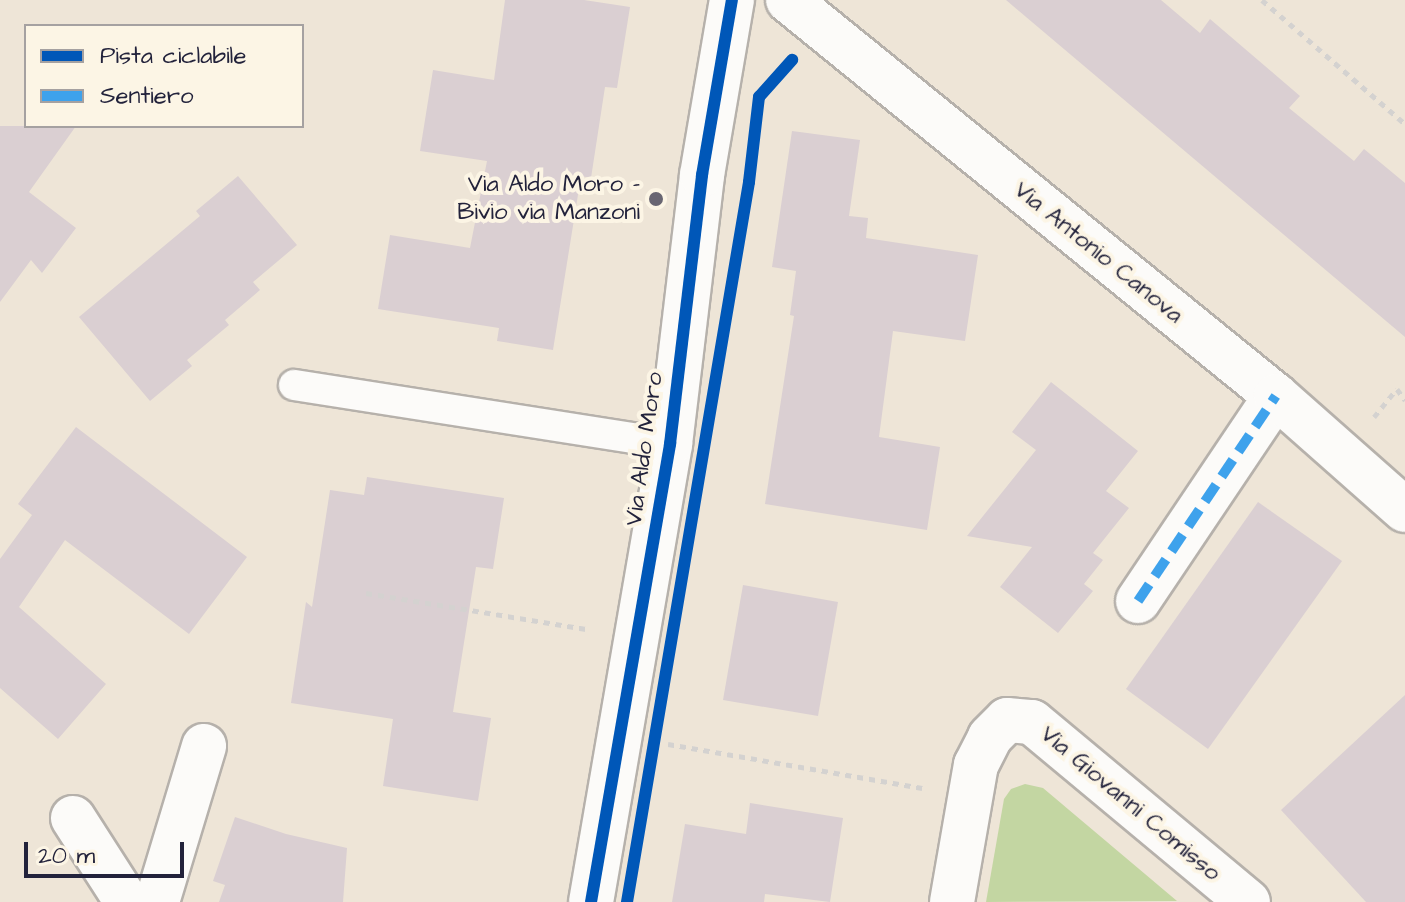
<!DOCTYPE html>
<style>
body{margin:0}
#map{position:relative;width:1405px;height:902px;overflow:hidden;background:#eee5d7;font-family:"Architects Daughter",sans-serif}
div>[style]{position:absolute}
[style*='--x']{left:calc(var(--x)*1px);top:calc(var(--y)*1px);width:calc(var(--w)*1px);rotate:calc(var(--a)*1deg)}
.green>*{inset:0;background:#c3d6a2}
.building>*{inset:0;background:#dacfd2}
.path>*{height:5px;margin-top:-2.5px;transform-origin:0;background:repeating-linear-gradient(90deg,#d4d2d0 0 6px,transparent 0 12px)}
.roads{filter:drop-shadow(2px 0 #b6b1ab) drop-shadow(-2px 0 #b6b1ab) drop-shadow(0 2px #b6b1ab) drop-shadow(0 -2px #b6b1ab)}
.service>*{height:30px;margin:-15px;padding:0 15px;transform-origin:15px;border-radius:15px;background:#fcfbf9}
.pedestrian>*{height:44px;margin:-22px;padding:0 22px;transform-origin:22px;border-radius:22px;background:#fcfbf9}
.minor>*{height:44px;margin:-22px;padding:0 22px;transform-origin:22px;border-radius:22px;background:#fcfbf9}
.tertiary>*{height:44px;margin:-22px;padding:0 22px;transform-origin:22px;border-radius:22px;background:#fcfbf9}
.quiet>*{height:10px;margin-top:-5px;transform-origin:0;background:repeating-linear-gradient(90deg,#3ea2ec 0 20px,transparent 0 30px)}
.cycleway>*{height:12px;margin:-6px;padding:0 6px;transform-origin:6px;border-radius:6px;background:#0057b8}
.dots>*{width:22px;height:22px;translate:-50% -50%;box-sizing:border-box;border:4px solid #fcf5e5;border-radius:50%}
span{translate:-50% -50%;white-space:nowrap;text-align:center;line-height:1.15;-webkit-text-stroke:8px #fcf5e5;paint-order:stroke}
.poi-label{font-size:24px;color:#22223b}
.right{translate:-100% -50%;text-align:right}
.street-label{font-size:24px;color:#22223b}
.legend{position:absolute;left:24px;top:24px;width:280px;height:104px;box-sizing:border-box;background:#fcf5e5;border:2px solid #a5a1a1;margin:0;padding:10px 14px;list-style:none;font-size:24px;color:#22223b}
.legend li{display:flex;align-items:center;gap:16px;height:40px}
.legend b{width:40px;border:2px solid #a5a1a1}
.scale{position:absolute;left:24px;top:842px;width:160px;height:36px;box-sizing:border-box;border:4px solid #22223b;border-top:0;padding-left:10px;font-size:24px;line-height:28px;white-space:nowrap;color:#22223b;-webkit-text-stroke:6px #fcf5e5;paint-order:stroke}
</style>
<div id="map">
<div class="green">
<div style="clip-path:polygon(1025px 784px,1043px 788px,1177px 901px,986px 902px,1004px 799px,1011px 789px)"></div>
</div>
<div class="building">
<div style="clip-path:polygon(505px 0,584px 0,630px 7px,617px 88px,605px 87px,591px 178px,581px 176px,553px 350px,497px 341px,499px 328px,378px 309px,390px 235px,470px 248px,487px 161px,420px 151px,433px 70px,494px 80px)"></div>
<div style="clip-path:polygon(1006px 0,1161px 0,1200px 33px,1210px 19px,1300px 96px,1289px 108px,1354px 161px,1364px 149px,1405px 183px,1405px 337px)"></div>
<div style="clip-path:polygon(0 126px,76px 126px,29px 192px,76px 228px,42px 273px,31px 260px,0 302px)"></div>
<div style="clip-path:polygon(792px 131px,860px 140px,849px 216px,868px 218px,866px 238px,978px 255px,965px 341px,893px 331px,879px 437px,940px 447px,927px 530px,765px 504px,794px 316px,790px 315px,796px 271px,772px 267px)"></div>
<div style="clip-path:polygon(238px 176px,297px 245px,253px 282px,260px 290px,225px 320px,229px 325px,187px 360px,192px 366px,150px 401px,79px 317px,200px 216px,196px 211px)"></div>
<div style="clip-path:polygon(1051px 382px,1138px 451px,1106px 491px,1129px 508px,1093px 553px,1103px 560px,1084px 584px,1093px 591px,1058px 633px,1000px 587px,1032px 547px,967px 536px,1036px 450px,1012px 432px)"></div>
<div style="clip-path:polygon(76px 427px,247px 557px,189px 634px,65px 540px,19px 607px,106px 684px,58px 739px,0 688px,0 559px,32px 515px,18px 504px)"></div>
<div style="clip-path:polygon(367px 477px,504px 498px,493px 569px,476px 567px,453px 712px,491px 718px,478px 801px,383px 786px,393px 719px,291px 703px,306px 602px,312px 607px,330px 490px,364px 495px)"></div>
<div style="clip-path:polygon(1258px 502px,1342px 561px,1208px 749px,1126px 689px)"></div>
<div style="clip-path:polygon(743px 585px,838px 602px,818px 716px,723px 700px)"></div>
<div style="clip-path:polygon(1405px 695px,1405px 902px,1366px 902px,1281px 810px)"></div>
<div style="clip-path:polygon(750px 803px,843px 818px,830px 902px,765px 894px,764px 902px,672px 902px,685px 824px,746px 834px)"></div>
<div style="clip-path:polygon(235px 817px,286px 834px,347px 848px,343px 902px,219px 902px,225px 885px,213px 881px)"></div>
</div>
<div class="path">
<div style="--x:1262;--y:0;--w:189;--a:40.9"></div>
<div style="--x:1374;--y:417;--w:36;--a:-51"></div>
<div style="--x:1397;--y:389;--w:14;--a:54"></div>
<div style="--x:366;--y:593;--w:223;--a:9.3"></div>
<div style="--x:668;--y:744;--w:258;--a:9.8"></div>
</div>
<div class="roads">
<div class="service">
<div style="--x:294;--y:385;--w:381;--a:8.9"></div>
</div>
<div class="pedestrian">
<div style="--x:1138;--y:601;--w:247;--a:-56.1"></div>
</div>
<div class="minor">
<div style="--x:788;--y:0;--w:628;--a:39.06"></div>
<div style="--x:1276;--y:396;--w:172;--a:41.5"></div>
<div style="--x:73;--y:818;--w:100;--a:57.3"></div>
<div style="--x:157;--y:902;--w:163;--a:-73.2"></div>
<div style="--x:952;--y:902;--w:139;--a:-80.1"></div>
<div style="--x:976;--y:765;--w:31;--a:-63"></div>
<div style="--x:990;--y:737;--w:24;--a:-45"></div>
<div style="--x:1007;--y:720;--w:25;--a:5"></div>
<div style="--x:1032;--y:722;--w:281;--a:39.8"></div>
</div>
<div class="tertiary">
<div style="--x:591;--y:902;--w:465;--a:-80.2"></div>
<div style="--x:670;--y:444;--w:271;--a:-83.2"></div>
<div style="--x:702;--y:175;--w:178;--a:-80.3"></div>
</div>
</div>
<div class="quiet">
<div style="--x:1138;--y:601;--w:247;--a:-56.1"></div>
</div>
<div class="cycleway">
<div style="--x:591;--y:902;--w:465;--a:-80.2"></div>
<div style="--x:670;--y:444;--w:271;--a:-83.2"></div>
<div style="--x:702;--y:175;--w:178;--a:-80.3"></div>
<div style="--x:627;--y:902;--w:730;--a:-80.38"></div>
<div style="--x:749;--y:182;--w:86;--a:-83.3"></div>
<div style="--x:759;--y:97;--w:50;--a:-48.3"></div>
</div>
<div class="dots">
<div style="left:656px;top:199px;background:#696672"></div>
</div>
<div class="poi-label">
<span class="right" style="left:640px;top:199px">Via Aldo Moro -<br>Bivio via Manzoni</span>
</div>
<div class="street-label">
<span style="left:1098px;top:253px;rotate:39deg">Via Antonio Canova</span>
<span style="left:645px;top:449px;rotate:-82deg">Via Aldo Moro</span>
<span style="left:1130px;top:804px;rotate:40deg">Via Giovanni Comisso</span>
</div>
<ul class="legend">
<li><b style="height:10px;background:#0057b8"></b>Pista ciclabile</li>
<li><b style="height:10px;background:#3ea2ec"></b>Sentiero</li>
</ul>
<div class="scale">20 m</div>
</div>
